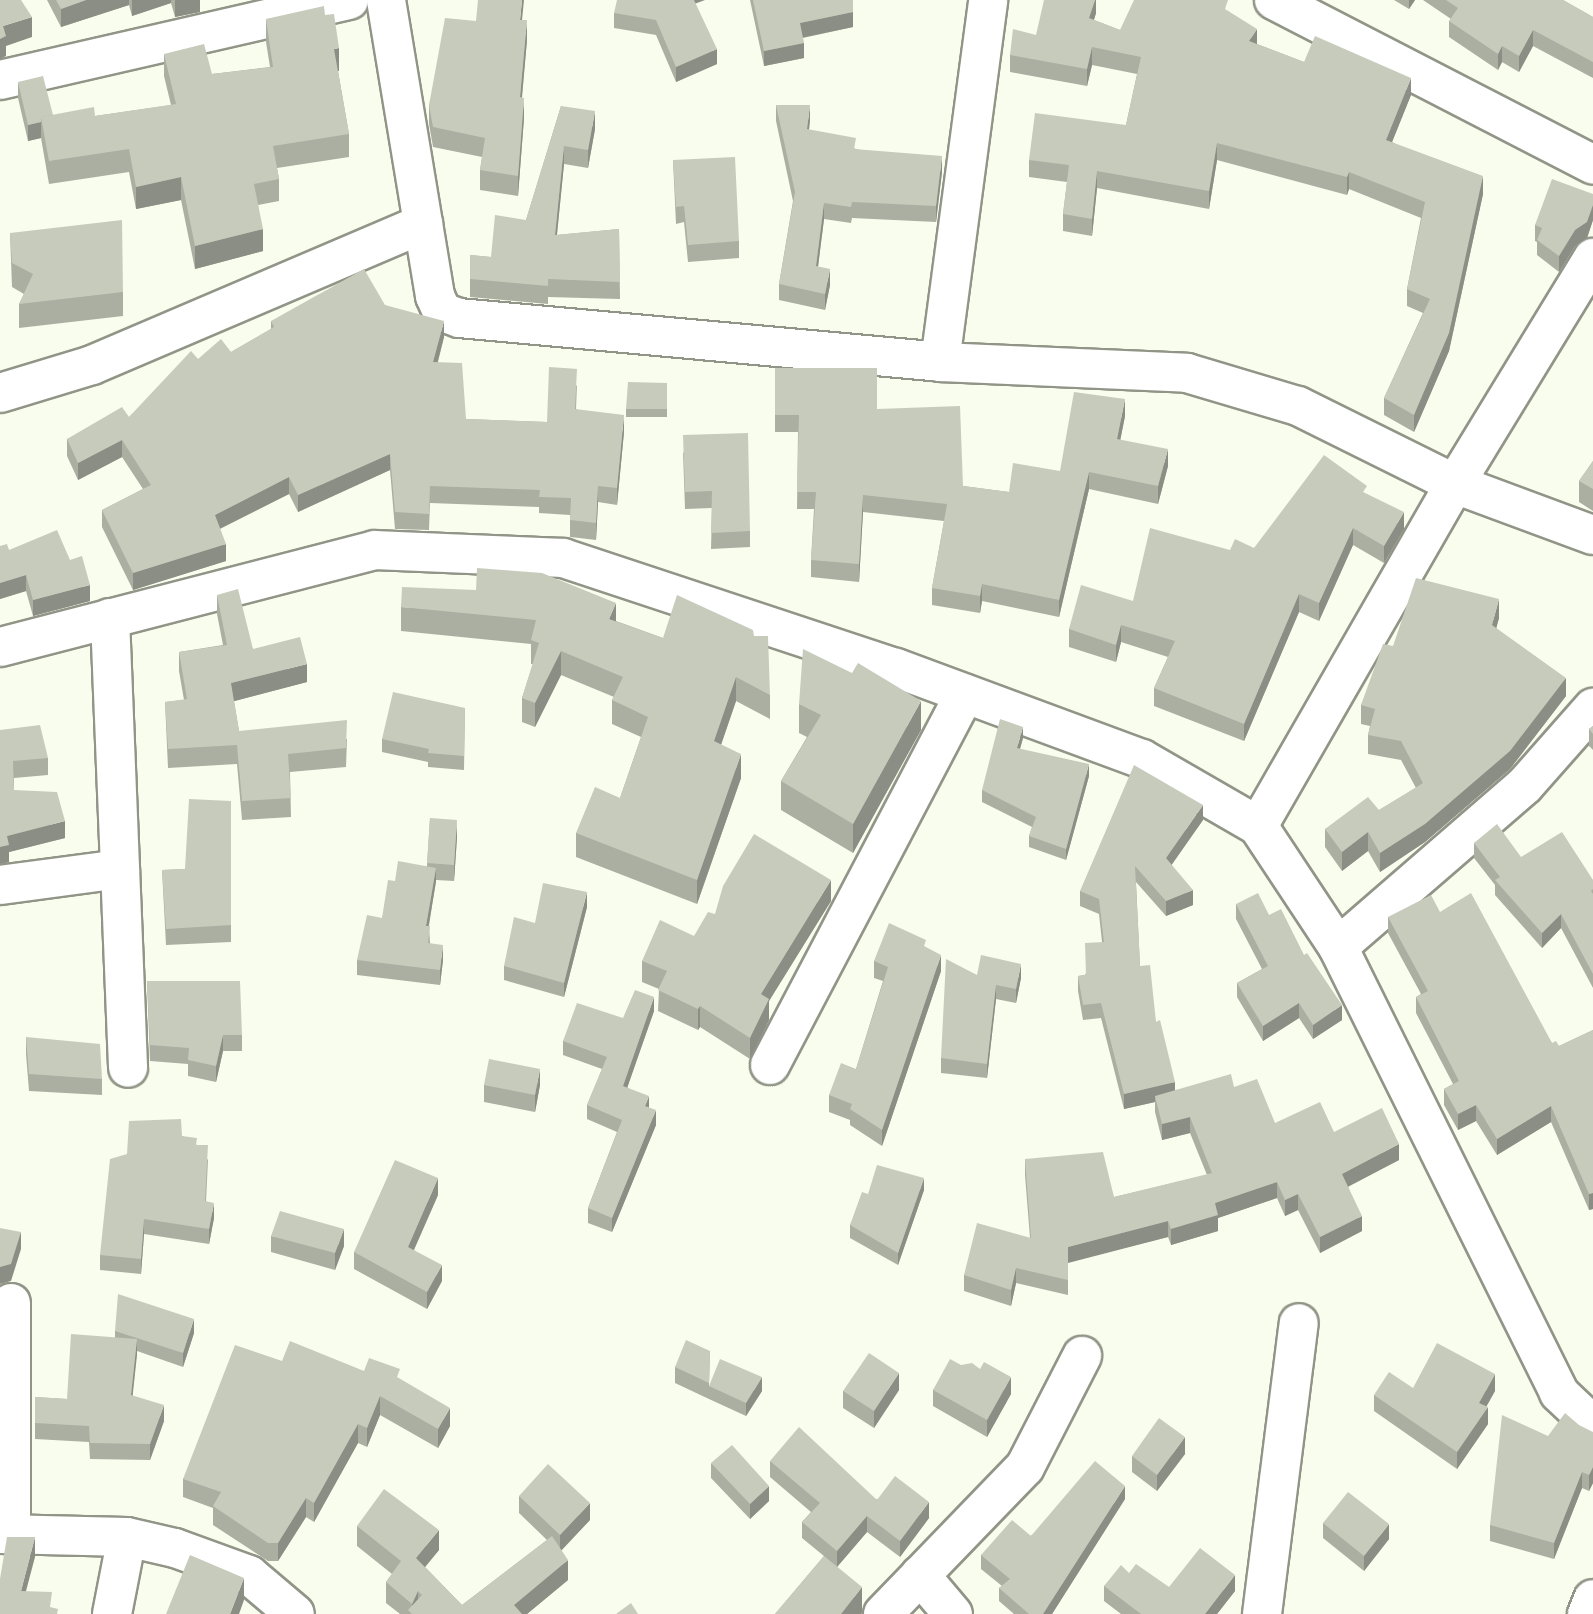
<!DOCTYPE html>
<style>
body{margin:0}
#map{position:relative;width:1593px;height:1614px;overflow:hidden;background:#f9fded;font-family:"Open Sans",sans-serif}
div>[style]{position:absolute}
[style*='--x']{left:calc(var(--x)*1px);top:calc(var(--y)*1px);width:calc(var(--w)*1px);rotate:calc(var(--a)*1deg)}
.roads{filter:drop-shadow(2px 0 #919587) drop-shadow(-2px 0 #919587) drop-shadow(0 2px #919587) drop-shadow(0 -2px #919587)}
.street>*{height:38px;margin:-19px;padding:0 19px;transform-origin:19px;border-radius:19px;background:#fff}
.wall>*{inset:0;background:#abafa2}
.shaded-wall>*{inset:0;background:#8b8e84}
.building>*{inset:0;background:#c7cbbc}
span{translate:-50% -50%;white-space:nowrap;text-align:center;line-height:1.15;-webkit-text-stroke:5px #fff;paint-order:stroke}
</style>
<div id="map">
<div class="roads">
<div class="street">
<div style="--x:386;--y:0;--w:300;--a:80.6"></div>
<div style="--x:435;--y:296;--w:17;--a:66"></div>
<div style="--x:442;--y:312;--w:18;--a:19"></div>
<div style="--x:459;--y:318;--w:483;--a:5.2"></div>
<div style="--x:940;--y:362;--w:247;--a:2.5"></div>
<div style="--x:1187;--y:373;--w:116;--a:16.6"></div>
<div style="--x:1298;--y:406;--w:175;--a:26.4"></div>
<div style="--x:1455;--y:484;--w:147;--a:20.3"></div>
<div style="--x:1274;--y:0;--w:359;--a:27.3"></div>
<div style="--x:0;--y:80;--w:358;--a:-12.9"></div>
<div style="--x:940;--y:362;--w:365;--a:-82.4"></div>
<div style="--x:0;--y:393;--w:96;--a:-16.9"></div>
<div style="--x:92;--y:365;--w:360;--a:-23.1"></div>
<div style="--x:110;--y:618;--w:450;--a:87.7"></div>
<div style="--x:0;--y:647;--w:387;--a:-14.5"></div>
<div style="--x:375;--y:550;--w:188;--a:2.4"></div>
<div style="--x:563;--y:558;--w:351;--a:18.3"></div>
<div style="--x:896;--y:668;--w:262;--a:20.3"></div>
<div style="--x:1142;--y:759;--w:134;--a:30"></div>
<div style="--x:1258;--y:826;--w:145;--a:56.5"></div>
<div style="--x:1338;--y:947;--w:498;--a:63.6"></div>
<div style="--x:1559;--y:1393;--w:47;--a:43.3"></div>
<div style="--x:1258;--y:826;--w:395;--a:-60.1"></div>
<div style="--x:1455;--y:484;--w:265;--a:-58.6"></div>
<div style="--x:0;--y:885;--w:121;--a:-7.6"></div>
<div style="--x:1338;--y:947;--w:247;--a:-40.9"></div>
<div style="--x:1525;--y:785;--w:103;--a:-48.6"></div>
<div style="--x:770;--y:1065;--w:419;--a:-62.3"></div>
<div style="--x:0;--y:1534;--w:127;--a:1.4"></div>
<div style="--x:127;--y:1537;--w:49;--a:12.9"></div>
<div style="--x:175;--y:1548;--w:79;--a:20"></div>
<div style="--x:249;--y:1575;--w:60;--a:40.3"></div>
<div style="--x:11;--y:1534;--w:231;--a:-90"></div>
<div style="--x:920;--y:1575;--w:51;--a:49.8"></div>
<div style="--x:112;--y:1614;--w:78;--a:-79"></div>
<div style="--x:883;--y:1614;--w:204;--a:-46"></div>
<div style="--x:1025;--y:1467;--w:125;--a:-62.8"></div>
<div style="--x:1262;--y:1614;--w:293;--a:-82.8"></div>
<div style="--x:1587;--y:1614;--w:16;--a:-68"></div>
</div>
</div>
<div class="wall">
<div style="clip-path:polygon(47px 0,200px 0,200px 12px,175px 17px,171px 3px,132px 16px,129px 5px,61px 27px)"></div>
<div style="clip-path:polygon(750px 0,853px 0,853px 27px,803px 38px,804px 58px,764px 66px)"></div>
<div style="clip-path:polygon(1096px 0,1096px 13px,1094px 20px,1120px 30px,1228px 11px,1257px 44px,1304px 62px,1411px 95px,1392px 142px,1483px 194px,1449px 351px,1414px 432px,1384px 415px,1384px 398px,1423px 313px,1407px 306px,1407px 289px,1421px 218px,1349px 189px,1347px 195px,1217px 160px,1209px 209px,1097px 188px,1092px 236px,1063px 231px,1063px 214px,1067px 182px,1029px 177px,1029px 160px,1126px 125px,1137px 74px,1092px 65px,1087px 86px,1010px 72px,1010px 55px,1036px 35px)"></div>
<div style="clip-path:polygon(1394px 0,1415px 0,1409px 9px)"></div>
<div style="clip-path:polygon(1423px 0,1563px 0,1593px 17px,1593px 78px,1533px 46px,1519px 72px,1502px 62px,1498px 70px,1449px 37px,1449px 21px,1451px 19px)"></div>
<div style="clip-path:polygon(695px 4px,717px 64px,676px 82px,656px 35px,614px 28px,614px 13px)"></div>
<div style="clip-path:polygon(325px 15px,339px 71px,338px 71px,349px 134px,349px 157px,277px 168px,279px 179px,279px 201px,258px 205px,263px 251px,195px 269px,181px 200px,136px 209px,129px 172px,49px 184px,41px 138px,28px 141px,18px 98px,18px 82px,53px 115px,95px 116px,171px 105px,164px 76px,164px 54px,212px 74px,270px 67px,266px 42px,266px 19px)"></div>
<div style="clip-path:polygon(522px 20px,527px 40px,522px 98px,524px 118px,518px 196px,480px 190px,480px 170px,482px 157px,433px 147px,429px 124px,429px 105px,476px 21px)"></div>
<div style="clip-path:polygon(776px 105px,810px 120px,809px 130px,856px 149px,942px 172px,936px 222px,852px 218px,851px 223px,824px 219px,818px 267px,830px 285px,825px 310px,779px 300px,779px 284px,793px 201px,776px 121px)"></div>
<div style="clip-path:polygon(561px 106px,595px 129px,588px 168px,564px 164px,557px 235px,619px 229px,620px 299px,548px 297px,548px 304px,470px 297px,470px 255px,491px 257px,526px 220px)"></div>
<div style="clip-path:polygon(673px 160px,739px 241px,739px 258px,688px 262px,684px 222px,676px 224px)"></div>
<div style="clip-path:polygon(1593px 194px,1593px 220px,1587px 238px,1575px 246px,1559px 272px,1537px 255px,1537px 242px,1535px 241px,1535px 225px)"></div>
<div style="clip-path:polygon(10px 233px,123px 292px,123px 316px,19px 328px,19px 304px,24px 294px,12px 287px)"></div>
<div style="clip-path:polygon(385px 305px,444px 337px,438px 362px,466px 419px,547px 422px,577px 385px,576px 409px,624px 432px,617px 505px,598px 502px,596px 540px,570px 537px,570px 515px,539px 513px,539px 507px,430px 503px,429px 530px,395px 529px,390px 470px,298px 512px,289px 494px,220px 529px,226px 561px,133px 590px,102px 527px,102px 510px,143px 489px,122px 457px,78px 480px,67px 456px,67px 439px,129px 417px,198px 359px,231px 352px,271px 329px,271px 321px)"></div>
<div style="clip-path:polygon(775px 368px,877px 409px,963px 486px,1009px 492px,1060px 471px,1125px 416px,1120px 440px,1168px 466px,1158px 504px,1089px 489px,1059px 617px,982px 601px,980px 613px,932px 605px,932px 588px,944px 521px,863px 512px,859px 582px,811px 577px,811px 560px,814px 509px,797px 509px,798px 432px,775px 432px)"></div>
<div style="clip-path:polygon(667px 383px,667px 417px,626px 417px,626px 409px)"></div>
<div style="clip-path:polygon(683px 452px,750px 531px,750px 547px,711px 549px,712px 508px,685px 509px)"></div>
<div style="clip-path:polygon(1593px 461px,1593px 511px,1579px 502px,1579px 481px)"></div>
<div style="clip-path:polygon(1367px 494px,1404px 529px,1384px 563px,1353px 545px,1319px 621px,1299px 612px,1244px 741px,1154px 706px,1154px 688px,1168px 657px,1121px 642px,1116px 662px,1069px 647px,1069px 629px,1133px 601px,1230px 550px,1254px 548px)"></div>
<div style="clip-path:polygon(0 546px,9px 550px,70px 560px,90px 601px,33px 616px,26px 591px,0 599px)"></div>
<div style="clip-path:polygon(217px 595px,253px 649px,307px 682px,234px 701px,239px 731px,347px 739px,346px 767px,290px 772px,291px 817px,242px 820px,237px 764px,168px 768px,165px 702px,184px 700px,179px 671px,179px 652px,223px 645px,217px 614px)"></div>
<div style="clip-path:polygon(401px 607px,616px 621px,663px 638px,754px 636px,770px 695px,770px 719px,736px 701px,721px 745px,741px 778px,697px 904px,576px 857px,576px 833px,620px 798px,641px 737px,612px 724px,612px 700px,614px 697px,561px 675px,535px 727px,522px 722px,522px 698px,533px 664px,531px 664px,531px 644px,401px 631px)"></div>
<div style="clip-path:polygon(1499px 618px,1496px 628px,1566px 696px,1510px 769px,1425px 842px,1380px 872px,1368px 851px,1342px 871px,1325px 847px,1325px 829px,1379px 810px,1416px 788px,1401px 760px,1368px 754px,1368px 735px,1370px 726px,1361px 724px,1361px 705px,1393px 646px)"></div>
<div style="clip-path:polygon(799px 704px,921px 730px,853px 853px,781px 810px,781px 781px,807px 737px,799px 733px)"></div>
<div style="clip-path:polygon(465px 708px,464px 770px,428px 767px,428px 762px,382px 752px,382px 739px)"></div>
<div style="clip-path:polygon(1593px 726px,1593px 750px,1589px 746px,1589px 729px)"></div>
<div style="clip-path:polygon(0 730px,48px 758px,48px 775px,14px 778px,14px 790px,65px 838px,9px 852px,9px 862px,0 864px)"></div>
<div style="clip-path:polygon(1023px 738px,1020px 749px,1089px 776px,1066px 860px,1029px 847px,1029px 836px,1032px 827px,982px 802px,982px 790px)"></div>
<div style="clip-path:polygon(231px 801px,231px 942px,166px 945px,162px 870px,185px 869px)"></div>
<div style="clip-path:polygon(430px 818px,457px 837px,454px 881px,436px 880px,429px 926px,430px 943px,443px 960px,440px 985px,357px 975px,357px 960px,382px 918px,395px 881px,427px 866px)"></div>
<div style="clip-path:polygon(1203px 820px,1171px 865px,1193px 905px,1166px 916px,1136px 882px,1140px 966px,1175px 1090px,1234px 1087px,1275px 1123px,1334px 1132px,1399px 1160px,1348px 1186px,1362px 1231px,1320px 1253px,1298px 1210px,1285px 1216px,1277px 1198px,1218px 1218px,1218px 1231px,1171px 1245px,1168px 1237px,1068px 1262px,1068px 1295px,1016px 1283px,1011px 1306px,964px 1291px,964px 1275px,1030px 1238px,1025px 1175px,1025px 1159px,1114px 1197px,1207px 1175px,1190px 1133px,1162px 1140px,1155px 1112px,1155px 1102px,1124px 1109px,1101px 1018px,1083px 1020px,1078px 991px,1078px 976px,1085px 975px,1102px 942px,1099px 914px,1080px 906px,1080px 891px)"></div>
<div style="clip-path:polygon(1474px 843px,1593px 880px,1593px 988px,1561px 928px,1542px 948px,1495px 895px,1495px 885px,1474px 858px)"></div>
<div style="clip-path:polygon(831px 901px,769px 1001px,769px 1020px,750px 1059px,700px 1027px,698px 1030px,658px 1011px,659px 989px,642px 982px,642px 961px,694px 936px,715px 914px)"></div>
<div style="clip-path:polygon(1236px 904px,1269px 915px,1342px 1020px,1313px 1039px,1299px 1018px,1263px 1041px,1237px 997px,1237px 983px,1262px 969px,1236px 919px)"></div>
<div style="clip-path:polygon(587px 907px,564px 997px,504px 980px,504px 966px,535px 923px)"></div>
<div style="clip-path:polygon(1440px 912px,1552px 1043px,1559px 1046px,1593px 1030px,1593px 1209px,1589px 1210px,1551px 1122px,1497px 1155px,1476px 1121px,1458px 1130px,1444px 1105px,1444px 1089px,1453px 1084px,1416px 1013px,1416px 997px,1421px 994px,1388px 933px,1388px 917px)"></div>
<div style="clip-path:polygon(926px 948px,941px 971px,882px 1146px,850px 1125px,850px 1120px,829px 1112px,829px 1095px,856px 1069px,883px 981px,874px 978px,874px 961px)"></div>
<div style="clip-path:polygon(977px 975px,1021px 978px,1016px 1003px,996px 999px,987px 1078px,941px 1073px,941px 1058px)"></div>
<div style="clip-path:polygon(147px 981px,242px 1035px,242px 1051px,223px 1051px,216px 1082px,188px 1076px,188px 1064px,150px 1061px)"></div>
<div style="clip-path:polygon(654px 1011px,627px 1087px,649px 1108px,656px 1125px,612px 1232px,588px 1223px,588px 1208px,617px 1132px,587px 1119px,587px 1105px,602px 1069px,563px 1055px,563px 1041px,623px 1018px)"></div>
<div style="clip-path:polygon(26px 1037px,102px 1079px,102px 1095px,29px 1091px,26px 1054px)"></div>
<div style="clip-path:polygon(484px 1085px,540px 1085px,535px 1112px,484px 1102px)"></div>
<div style="clip-path:polygon(182px 1136px,197px 1145px,208px 1160px,206px 1202px,214px 1218px,209px 1244px,144px 1234px,141px 1274px,100px 1270px,100px 1255px)"></div>
<div style="clip-path:polygon(924px 1190px,898px 1265px,850px 1238px,850px 1225px,868px 1194px)"></div>
<div style="clip-path:polygon(438px 1195px,414px 1250px,442px 1281px,427px 1309px,354px 1269px,354px 1252px)"></div>
<div style="clip-path:polygon(271px 1236px,344px 1246px,335px 1270px,271px 1252px)"></div>
<div style="clip-path:polygon(115px 1331px,194px 1333px,183px 1367px,137px 1351px,132px 1395px,164px 1421px,150px 1460px,90px 1459px,89px 1442px,35px 1439px,35px 1397px,67px 1399px,115px 1337px)"></div>
<div style="clip-path:polygon(710px 1351px,709px 1386px,762px 1391px,746px 1416px,709px 1399px,709px 1388px,709px 1399px,675px 1383px,675px 1367px)"></div>
<div style="clip-path:polygon(282px 1361px,364px 1371px,400px 1379px,450px 1426px,438px 1448px,380px 1415px,367px 1447px,358px 1443px,314px 1522px,306px 1517px,278px 1561px,268px 1561px,213px 1525px,213px 1508px,183px 1497px,183px 1479px)"></div>
<div style="clip-path:polygon(961px 1365px,1011px 1394px,987px 1437px,933px 1406px,933px 1390px)"></div>
<div style="clip-path:polygon(1413px 1388px,1495px 1391px,1486px 1406px,1488px 1424px,1457px 1469px,1374px 1411px,1374px 1395px)"></div>
<div style="clip-path:polygon(899px 1390px,874px 1428px,843px 1408px,843px 1391px)"></div>
<div style="clip-path:polygon(1593px 1432px,1593px 1483px,1589px 1491px,1582px 1488px,1554px 1559px,1490px 1541px,1490px 1525px,1548px 1436px)"></div>
<div style="clip-path:polygon(1185px 1454px,1157px 1491px,1132px 1472px,1132px 1456px)"></div>
<div style="clip-path:polygon(770px 1461px,929px 1518px,900px 1557px,867px 1532px,837px 1567px,862px 1613px,861px 1614px,775px 1614px,824px 1556px,802px 1538px,802px 1522px,811px 1512px,770px 1477px)"></div>
<div style="clip-path:polygon(711px 1463px,769px 1501px,750px 1519px,711px 1478px)"></div>
<div style="clip-path:polygon(519px 1496px,590px 1520px,561px 1550px,568px 1580px,527px 1614px,400px 1614px,386px 1603px,386px 1582px,392px 1574px,357px 1546px,357px 1526px,439px 1550px,425px 1567px,462px 1605px,547px 1540px,519px 1513px)"></div>
<div style="clip-path:polygon(1125px 1499px,1052px 1614px,1014px 1614px,999px 1601px,999px 1588px,1002px 1586px,981px 1569px,981px 1555px)"></div>
<div style="clip-path:polygon(1323px 1523px,1389px 1539px,1364px 1571px,1323px 1538px)"></div>
<div style="clip-path:polygon(1129px 1573px,1169px 1587px,1235px 1591px,1217px 1614px,1121px 1614px,1104px 1601px,1104px 1586px)"></div>
</div>
<div class="shaded-wall">
<div style="clip-path:polygon(86px 0,129px 0,129px 5px,61px 27px,61px 9px)"></div>
<div style="clip-path:polygon(132px 0,171px 0,171px 3px,132px 16px)"></div>
<div style="clip-path:polygon(175px 0,200px 0,200px 12px,175px 17px)"></div>
<div style="clip-path:polygon(522px 0,524px 0,520px 40px,520px 20px)"></div>
<div style="clip-path:polygon(689px 0,705px 0,689px 6px)"></div>
<div style="clip-path:polygon(1095px 0,1096px 0,1096px 13px,1089px 35px,1089px 18px)"></div>
<div style="clip-path:polygon(1409px 0,1415px 0,1409px 9px)"></div>
<div style="clip-path:polygon(853px 12px,853px 27px,800px 38px,800px 23px)"></div>
<div style="clip-path:polygon(32px 17px,32px 37px,6px 46px,6px 56px,0 59px,0 39px,3px 26px)"></div>
<div style="clip-path:polygon(527px 20px,527px 40px,520px 117px,520px 97px)"></div>
<div style="clip-path:polygon(1257px 29px,1257px 47px,1249px 41px)"></div>
<div style="clip-path:polygon(1533px 30px,1533px 46px,1519px 72px,1519px 56px)"></div>
<div style="clip-path:polygon(804px 43px,804px 58px,764px 66px,764px 51px)"></div>
<div style="clip-path:polygon(1502px 46px,1502px 62px,1498px 70px,1498px 54px)"></div>
<div style="clip-path:polygon(1092px 47px,1092px 65px,1087px 86px,1087px 69px)"></div>
<div style="clip-path:polygon(339px 48px,339px 71px,334px 72px,334px 49px)"></div>
<div style="clip-path:polygon(717px 49px,717px 64px,676px 82px,676px 67px)"></div>
<div style="clip-path:polygon(1411px 78px,1411px 95px,1386px 157px,1386px 140px)"></div>
<div style="clip-path:polygon(524px 98px,524px 118px,518px 196px,518px 176px)"></div>
<div style="clip-path:polygon(810px 105px,810px 120px,807px 145px,807px 129px)"></div>
<div style="clip-path:polygon(595px 111px,595px 129px,588px 168px,588px 150px)"></div>
<div style="clip-path:polygon(41px 122px,41px 138px,28px 141px,28px 125px)"></div>
<div style="clip-path:polygon(1217px 143px,1217px 160px,1209px 209px,1209px 191px)"></div>
<div style="clip-path:polygon(564px 146px,564px 164px,555px 253px,555px 235px)"></div>
<div style="clip-path:polygon(942px 156px,942px 172px,936px 222px,936px 206px)"></div>
<div style="clip-path:polygon(1097px 171px,1097px 188px,1092px 236px,1092px 219px)"></div>
<div style="clip-path:polygon(1349px 172px,1349px 189px,1347px 195px,1347px 177px)"></div>
<div style="clip-path:polygon(1483px 176px,1483px 194px,1449px 351px,1414px 432px,1414px 415px)"></div>
<div style="clip-path:polygon(181px 177px,181px 200px,136px 209px,136px 187px)"></div>
<div style="clip-path:polygon(824px 203px,824px 219px,816px 282px,816px 266px)"></div>
<div style="clip-path:polygon(1593px 205px,1593px 220px,1587px 238px,1575px 246px,1559px 272px,1559px 256px,1575px 230px)"></div>
<div style="clip-path:polygon(263px 229px,263px 251px,195px 269px,195px 246px)"></div>
<div style="clip-path:polygon(830px 269px,830px 285px,825px 310px,825px 294px)"></div>
<div style="clip-path:polygon(444px 321px,444px 337px,433px 379px,433px 362px)"></div>
<div style="clip-path:polygon(1125px 399px,1125px 416px,1117px 457px,1117px 439px)"></div>
<div style="clip-path:polygon(624px 415px,624px 432px,617px 505px,617px 488px)"></div>
<div style="clip-path:polygon(122px 440px,122px 457px,78px 480px,78px 463px)"></div>
<div style="clip-path:polygon(1168px 449px,1168px 466px,1158px 504px,1158px 486px)"></div>
<div style="clip-path:polygon(390px 454px,390px 470px,298px 512px,298px 495px)"></div>
<div style="clip-path:polygon(1089px 472px,1089px 489px,1059px 617px,1059px 600px)"></div>
<div style="clip-path:polygon(289px 477px,289px 494px,215px 531px,215px 515px)"></div>
<div style="clip-path:polygon(598px 486px,598px 502px,596px 540px,596px 523px)"></div>
<div style="clip-path:polygon(863px 495px,863px 512px,859px 582px,859px 564px)"></div>
<div style="clip-path:polygon(1404px 512px,1404px 529px,1384px 563px,1384px 546px)"></div>
<div style="clip-path:polygon(1353px 528px,1353px 545px,1319px 621px,1319px 603px)"></div>
<div style="clip-path:polygon(226px 544px,226px 561px,133px 590px,133px 573px)"></div>
<div style="clip-path:polygon(26px 575px,26px 591px,0 599px,0 583px)"></div>
<div style="clip-path:polygon(982px 584px,982px 601px,980px 613px,980px 596px)"></div>
<div style="clip-path:polygon(90px 585px,90px 601px,33px 616px,33px 600px)"></div>
<div style="clip-path:polygon(1299px 594px,1299px 612px,1244px 741px,1244px 724px)"></div>
<div style="clip-path:polygon(1499px 599px,1499px 618px,1492px 644px,1492px 625px)"></div>
<div style="clip-path:polygon(616px 603px,616px 627px,609px 619px)"></div>
<div style="clip-path:polygon(1121px 625px,1121px 642px,1116px 662px,1116px 645px)"></div>
<div style="clip-path:polygon(561px 651px,561px 675px,535px 727px,535px 703px)"></div>
<div style="clip-path:polygon(307px 664px,307px 682px,231px 702px,231px 683px)"></div>
<div style="clip-path:polygon(736px 677px,736px 701px,714px 765px,714px 741px)"></div>
<div style="clip-path:polygon(1566px 678px,1566px 696px,1510px 769px,1425px 842px,1380px 872px,1380px 853px)"></div>
<div style="clip-path:polygon(921px 701px,921px 730px,853px 853px,853px 824px)"></div>
<div style="clip-path:polygon(1023px 727px,1023px 738px,1017px 759px,1017px 748px)"></div>
<div style="clip-path:polygon(741px 754px,741px 778px,697px 904px,697px 880px)"></div>
<div style="clip-path:polygon(1089px 764px,1089px 776px,1066px 860px,1066px 849px)"></div>
<div style="clip-path:polygon(1203px 805px,1203px 820px,1166px 873px,1166px 858px)"></div>
<div style="clip-path:polygon(457px 820px,457px 837px,454px 881px,454px 865px)"></div>
<div style="clip-path:polygon(65px 821px,65px 838px,9px 852px,9px 862px,0 864px,0 847px,7px 836px)"></div>
<div style="clip-path:polygon(1368px 832px,1368px 851px,1342px 871px,1342px 852px)"></div>
<div style="clip-path:polygon(436px 868px,436px 882px,426px 940px,426px 926px)"></div>
<div style="clip-path:polygon(831px 880px,831px 901px,769px 1001px,769px 1020px,750px 1059px,750px 1038px,761px 994px)"></div>
<div style="clip-path:polygon(1193px 890px,1193px 905px,1166px 916px,1166px 901px)"></div>
<div style="clip-path:polygon(587px 892px,587px 907px,564px 997px,564px 983px)"></div>
<div style="clip-path:polygon(1561px 914px,1561px 928px,1542px 948px,1542px 933px)"></div>
<div style="clip-path:polygon(443px 945px,443px 960px,440px 985px,440px 970px)"></div>
<div style="clip-path:polygon(941px 955px,941px 971px,882px 1146px,882px 1130px)"></div>
<div style="clip-path:polygon(1021px 964px,1021px 978px,1016px 1003px,1016px 989px)"></div>
<div style="clip-path:polygon(996px 985px,996px 999px,987px 1078px,987px 1064px)"></div>
<div style="clip-path:polygon(654px 997px,654px 1011px,623px 1100px,623px 1086px)"></div>
<div style="clip-path:polygon(1299px 1003px,1299px 1018px,1263px 1041px,1263px 1026px)"></div>
<div style="clip-path:polygon(1342px 1005px,1342px 1020px,1313px 1039px,1313px 1025px)"></div>
<div style="clip-path:polygon(700px 1006px,700px 1027px,698px 1030px,698px 1009px)"></div>
<div style="clip-path:polygon(223px 1035px,223px 1051px,216px 1082px,216px 1066px)"></div>
<div style="clip-path:polygon(540px 1069px,540px 1085px,535px 1112px,535px 1095px)"></div>
<div style="clip-path:polygon(1175px 1082px,1175px 1097px,1155px 1096px,1155px 1102px,1124px 1109px,1124px 1094px)"></div>
<div style="clip-path:polygon(649px 1096px,649px 1110px,645px 1106px)"></div>
<div style="clip-path:polygon(1476px 1105px,1476px 1121px,1458px 1130px,1458px 1114px)"></div>
<div style="clip-path:polygon(1551px 1106px,1551px 1122px,1497px 1155px,1497px 1139px)"></div>
<div style="clip-path:polygon(656px 1110px,656px 1125px,612px 1232px,612px 1218px)"></div>
<div style="clip-path:polygon(1190px 1117px,1190px 1133px,1162px 1140px,1162px 1124px)"></div>
<div style="clip-path:polygon(1399px 1144px,1399px 1160px,1342px 1190px,1342px 1174px)"></div>
<div style="clip-path:polygon(438px 1178px,438px 1195px,408px 1263px,408px 1247px)"></div>
<div style="clip-path:polygon(924px 1178px,924px 1190px,898px 1265px,898px 1253px)"></div>
<div style="clip-path:polygon(1277px 1182px,1277px 1198px,1218px 1218px,1218px 1231px,1171px 1245px,1171px 1229px,1215px 1203px)"></div>
<div style="clip-path:polygon(1593px 1193px,1593px 1209px,1589px 1210px,1589px 1194px)"></div>
<div style="clip-path:polygon(1298px 1194px,1298px 1210px,1285px 1216px,1285px 1200px)"></div>
<div style="clip-path:polygon(214px 1203px,214px 1218px,209px 1244px,209px 1229px)"></div>
<div style="clip-path:polygon(1362px 1216px,1362px 1231px,1320px 1253px,1320px 1237px)"></div>
<div style="clip-path:polygon(144px 1219px,144px 1234px,141px 1274px,141px 1259px)"></div>
<div style="clip-path:polygon(1168px 1221px,1168px 1237px,1068px 1263px,1068px 1247px)"></div>
<div style="clip-path:polygon(344px 1229px,344px 1246px,335px 1270px,335px 1253px)"></div>
<div style="clip-path:polygon(21px 1232px,21px 1249px,11px 1281px,0 1284px,0 1267px)"></div>
<div style="clip-path:polygon(442px 1265px,442px 1281px,427px 1309px,427px 1292px)"></div>
<div style="clip-path:polygon(1016px 1268px,1016px 1283px,1011px 1306px,1011px 1290px)"></div>
<div style="clip-path:polygon(194px 1319px,194px 1333px,183px 1367px,183px 1353px)"></div>
<div style="clip-path:polygon(137px 1339px,137px 1355px,131px 1411px,131px 1395px)"></div>
<div style="clip-path:polygon(899px 1373px,899px 1390px,874px 1428px,874px 1411px)"></div>
<div style="clip-path:polygon(1495px 1374px,1495px 1391px,1479px 1420px,1479px 1403px)"></div>
<div style="clip-path:polygon(762px 1377px,762px 1391px,746px 1416px,746px 1403px)"></div>
<div style="clip-path:polygon(1011px 1377px,1011px 1394px,987px 1437px,987px 1420px)"></div>
<div style="clip-path:polygon(380px 1396px,380px 1415px,367px 1447px,367px 1428px)"></div>
<div style="clip-path:polygon(164px 1405px,164px 1421px,150px 1460px,150px 1444px)"></div>
<div style="clip-path:polygon(1488px 1407px,1488px 1424px,1457px 1469px,1457px 1452px)"></div>
<div style="clip-path:polygon(450px 1408px,450px 1426px,438px 1448px,438px 1429px)"></div>
<div style="clip-path:polygon(358px 1424px,358px 1443px,314px 1522px,314px 1503px)"></div>
<div style="clip-path:polygon(1185px 1437px,1185px 1454px,1157px 1491px,1157px 1475px)"></div>
<div style="clip-path:polygon(1593px 1467px,1593px 1483px,1589px 1491px,1589px 1475px)"></div>
<div style="clip-path:polygon(1582px 1472px,1582px 1488px,1554px 1559px,1554px 1543px)"></div>
<div style="clip-path:polygon(769px 1486px,769px 1501px,750px 1519px,750px 1504px)"></div>
<div style="clip-path:polygon(1125px 1486px,1125px 1499px,1052px 1614px,1043px 1614px)"></div>
<div style="clip-path:polygon(306px 1498px,306px 1517px,278px 1561px,278px 1543px)"></div>
<div style="clip-path:polygon(929px 1502px,929px 1518px,900px 1557px,900px 1541px)"></div>
<div style="clip-path:polygon(590px 1503px,590px 1520px,560px 1552px,560px 1535px)"></div>
<div style="clip-path:polygon(867px 1516px,867px 1532px,837px 1567px,837px 1551px)"></div>
<div style="clip-path:polygon(1389px 1524px,1389px 1539px,1364px 1571px,1364px 1556px)"></div>
<div style="clip-path:polygon(439px 1530px,439px 1550px,416px 1578px,416px 1558px)"></div>
<div style="clip-path:polygon(35px 1537px,35px 1557px,21px 1610px,21px 1591px)"></div>
<div style="clip-path:polygon(568px 1560px,568px 1580px,527px 1614px,514px 1614px,514px 1605px)"></div>
<div style="clip-path:polygon(1235px 1575px,1235px 1591px,1217px 1614px,1205px 1614px)"></div>
<div style="clip-path:polygon(244px 1578px,244px 1600px,239px 1614px,230px 1614px)"></div>
<div style="clip-path:polygon(862px 1587px,862px 1613px,861px 1614px,841px 1614px)"></div>
<div style="clip-path:polygon(418px 1591px,418px 1611px,412px 1614px,412px 1604px)"></div>
</div>
<div class="building">
<div style="clip-path:polygon(0 0,21px 0,32px 17px,3px 26px,6px 36px,0 39px)"></div>
<div style="clip-path:polygon(56px 0,86px 0,61px 9px)"></div>
<div style="clip-path:polygon(478px 0,522px 0,520px 20px,527px 20px,520px 97px,524px 98px,518px 176px,480px 170px,485px 138px,433px 127px,429px 105px,445px 18px,476px 21px)"></div>
<div style="clip-path:polygon(617px 0,694px 0,717px 49px,676px 67px,656px 20px,614px 13px)"></div>
<div style="clip-path:polygon(753px 0,853px 0,853px 12px,800px 23px,804px 43px,764px 51px)"></div>
<div style="clip-path:polygon(1044px 0,1095px 0,1089px 18px,1120px 30px,1134px 0,1228px 0,1225px 9px,1257px 29px,1249px 41px,1304px 62px,1315px 36px,1411px 78px,1386px 140px,1483px 176px,1449px 333px,1414px 415px,1384px 398px,1430px 299px,1407px 289px,1425px 202px,1349px 172px,1347px 177px,1217px 143px,1209px 191px,1097px 171px,1092px 219px,1063px 214px,1069px 165px,1029px 160px,1035px 113px,1126px 125px,1141px 57px,1092px 47px,1087px 69px,1010px 55px,1013px 29px,1036px 35px)"></div>
<div style="clip-path:polygon(1446px 0,1563px 0,1593px 17px,1593px 62px,1533px 30px,1519px 56px,1502px 46px,1498px 54px,1449px 21px,1458px 8px)"></div>
<div style="clip-path:polygon(324px 6px,325px 15px,334px 14px,339px 48px,334px 49px,349px 134px,273px 146px,279px 179px,254px 184px,263px 229px,195px 246px,181px 177px,136px 187px,129px 149px,49px 161px,41px 117px,94px 107px,95px 116px,176px 104px,164px 54px,204px 44px,212px 74px,273px 67px,266px 19px)"></div>
<div style="clip-path:polygon(43px 76px,53px 115px,41px 117px,41px 122px,28px 125px,18px 82px)"></div>
<div style="clip-path:polygon(776px 105px,810px 105px,807px 129px,856px 138px,854px 149px,942px 156px,936px 206px,852px 202px,851px 207px,824px 203px,816px 266px,830px 269px,825px 294px,779px 284px,795px 192px)"></div>
<div style="clip-path:polygon(561px 106px,595px 111px,588px 150px,564px 146px,555px 235px,619px 229px,620px 282px,548px 279px,548px 286px,470px 279px,470px 255px,491px 257px,495px 215px,526px 220px)"></div>
<div style="clip-path:polygon(735px 157px,739px 241px,688px 245px,684px 206px,676px 207px,673px 160px)"></div>
<div style="clip-path:polygon(1552px 179px,1593px 194px,1593px 205px,1587px 222px,1575px 230px,1559px 256px,1537px 240px,1542px 228px,1535px 225px)"></div>
<div style="clip-path:polygon(122px 220px,123px 292px,19px 304px,33px 274px,12px 263px,10px 233px)"></div>
<div style="clip-path:polygon(364px 269px,385px 305px,444px 321px,433px 362px,462px 363px,466px 419px,547px 422px,549px 367px,577px 369px,575px 409px,624px 415px,617px 488px,598px 486px,596px 523px,570px 520px,571px 498px,539px 497px,540px 490px,430px 486px,429px 514px,395px 512px,390px 454px,298px 495px,289px 477px,215px 515px,226px 544px,133px 573px,102px 510px,151px 485px,122px 440px,78px 463px,67px 439px,122px 407px,129px 417px,191px 351px,198px 359px,221px 339px,231px 352px,274px 327px,271px 321px)"></div>
<div style="clip-path:polygon(775px 368px,877px 368px,877px 409px,960px 406px,963px 486px,1009px 492px,1013px 463px,1060px 471px,1074px 392px,1125px 399px,1117px 439px,1168px 449px,1158px 486px,1089px 472px,1059px 600px,982px 584px,980px 596px,932px 588px,947px 504px,863px 495px,859px 564px,811px 560px,816px 492px,797px 492px,799px 415px,775px 415px)"></div>
<div style="clip-path:polygon(628px 382px,667px 383px,667px 409px,626px 409px)"></div>
<div style="clip-path:polygon(748px 433px,750px 531px,711px 533px,712px 491px,685px 492px,683px 435px)"></div>
<div style="clip-path:polygon(1324px 455px,1367px 486px,1363px 492px,1404px 512px,1384px 546px,1353px 528px,1319px 603px,1299px 594px,1244px 724px,1154px 688px,1175px 641px,1121px 625px,1116px 645px,1069px 629px,1081px 585px,1133px 601px,1150px 528px,1230px 550px,1235px 539px,1254px 548px)"></div>
<div style="clip-path:polygon(1593px 461px,1593px 489px,1579px 481px)"></div>
<div style="clip-path:polygon(57px 530px,70px 560px,82px 556px,90px 585px,33px 600px,26px 575px,0 583px,0 546px,7px 544px,9px 550px)"></div>
<div style="clip-path:polygon(477px 568px,542px 573px,616px 603px,609px 619px,663px 638px,677px 595px,753px 630px,754px 636px,768px 636px,770px 695px,736px 677px,714px 741px,741px 754px,697px 880px,576px 833px,595px 787px,620px 798px,648px 717px,612px 700px,623px 677px,561px 651px,535px 703px,522px 698px,539px 643px,531px 640px,536px 620px,401px 607px,402px 587px,476px 590px)"></div>
<div style="clip-path:polygon(1416px 578px,1499px 599px,1492px 625px,1566px 678px,1510px 751px,1425px 824px,1380px 853px,1368px 832px,1342px 852px,1325px 829px,1368px 797px,1379px 810px,1423px 783px,1401px 741px,1368px 735px,1375px 709px,1361px 705px,1383px 644px,1393px 646px)"></div>
<div style="clip-path:polygon(238px 589px,253px 649px,300px 637px,307px 664px,231px 683px,239px 731px,347px 720px,346px 748px,288px 754px,291px 798px,242px 801px,237px 745px,168px 749px,165px 702px,187px 699px,179px 652px,227px 645px,217px 595px)"></div>
<div style="clip-path:polygon(803px 649px,852px 673px,858px 663px,921px 701px,853px 824px,781px 781px,821px 715px,799px 704px)"></div>
<div style="clip-path:polygon(393px 692px,465px 708px,464px 756px,428px 753px,429px 749px,382px 739px)"></div>
<div style="clip-path:polygon(1000px 719px,1023px 727px,1017px 748px,1089px 764px,1066px 849px,1029px 836px,1036px 817px,982px 790px)"></div>
<div style="clip-path:polygon(40px 725px,48px 758px,13px 761px,14px 790px,57px 792px,65px 821px,7px 836px,9px 845px,0 847px,0 730px)"></div>
<div style="clip-path:polygon(1593px 726px,1593px 734px,1589px 729px)"></div>
<div style="clip-path:polygon(1134px 765px,1203px 805px,1166px 858px,1193px 890px,1166px 901px,1135px 866px,1140px 966px,1150px 965px,1156px 1022px,1160px 1020px,1175px 1082px,1124px 1094px,1101px 1003px,1083px 1005px,1078px 976px,1086px 975px,1085px 943px,1104px 942px,1099px 899px,1080px 891px)"></div>
<div style="clip-path:polygon(189px 799px,231px 801px,231px 925px,166px 929px,162px 870px,185px 869px)"></div>
<div style="clip-path:polygon(430px 818px,457px 820px,454px 865px,427px 863px)"></div>
<div style="clip-path:polygon(1497px 824px,1521px 857px,1562px 832px,1593px 880px,1593px 889px,1591px 891px,1593px 894px,1593px 974px,1561px 914px,1542px 933px,1495px 880px,1500px 877px,1474px 843px)"></div>
<div style="clip-path:polygon(754px 834px,831px 880px,761px 994px,769px 999px,750px 1038px,700px 1006px,698px 1009px,658px 990px,667px 971px,642px 961px,660px 920px,694px 936px,708px 912px,715px 914px,723px 886px)"></div>
<div style="clip-path:polygon(398px 861px,436px 868px,426px 926px,430px 926px,428px 943px,443px 945px,440px 970px,357px 960px,367px 915px,382px 918px,388px 880px,395px 881px)"></div>
<div style="clip-path:polygon(543px 883px,587px 892px,564px 983px,504px 966px,514px 917px,535px 923px)"></div>
<div style="clip-path:polygon(1258px 893px,1269px 915px,1281px 909px,1304px 955px,1307px 953px,1342px 1005px,1313px 1025px,1299px 1003px,1263px 1026px,1237px 983px,1268px 966px,1236px 904px)"></div>
<div style="clip-path:polygon(1471px 893px,1552px 1043px,1556px 1041px,1559px 1046px,1593px 1030px,1593px 1193px,1589px 1194px,1551px 1106px,1497px 1139px,1476px 1105px,1458px 1114px,1444px 1089px,1459px 1081px,1416px 997px,1428px 991px,1388px 917px,1431px 895px,1440px 912px)"></div>
<div style="clip-path:polygon(889px 923px,926px 940px,924px 946px,941px 955px,882px 1130px,850px 1109px,852px 1104px,829px 1095px,841px 1063px,856px 1069px,888px 967px,874px 961px)"></div>
<div style="clip-path:polygon(981px 955px,1021px 964px,1016px 989px,996px 985px,987px 1064px,941px 1058px,946px 959px,977px 975px)"></div>
<div style="clip-path:polygon(147px 981px,240px 981px,242px 1035px,223px 1035px,216px 1066px,188px 1060px,189px 1048px,150px 1045px)"></div>
<div style="clip-path:polygon(635px 990px,654px 997px,623px 1086px,649px 1096px,645px 1106px,656px 1110px,612px 1218px,588px 1208px,622px 1120px,587px 1105px,607px 1057px,563px 1041px,577px 1003px,623px 1018px)"></div>
<div style="clip-path:polygon(26px 1037px,100px 1044px,102px 1079px,29px 1074px)"></div>
<div style="clip-path:polygon(489px 1059px,540px 1069px,535px 1095px,484px 1085px)"></div>
<div style="clip-path:polygon(1231px 1074px,1234px 1087px,1257px 1079px,1275px 1123px,1320px 1102px,1334px 1132px,1382px 1108px,1399px 1144px,1342px 1174px,1362px 1216px,1320px 1237px,1298px 1194px,1285px 1200px,1277px 1182px,1215px 1203px,1218px 1215px,1171px 1229px,1168px 1221px,1068px 1247px,1068px 1280px,1016px 1268px,1011px 1290px,964px 1275px,977px 1223px,1031px 1238px,1025px 1159px,1103px 1152px,1114px 1197px,1212px 1173px,1190px 1117px,1162px 1124px,1155px 1096px)"></div>
<div style="clip-path:polygon(181px 1119px,182px 1136px,197px 1138px,196px 1145px,208px 1145px,205px 1201px,214px 1203px,209px 1229px,144px 1219px,141px 1259px,100px 1255px,110px 1159px,127px 1154px,129px 1121px)"></div>
<div style="clip-path:polygon(395px 1160px,438px 1178px,408px 1247px,442px 1265px,427px 1292px,354px 1252px)"></div>
<div style="clip-path:polygon(877px 1165px,924px 1178px,898px 1253px,850px 1225px,862px 1192px,868px 1194px)"></div>
<div style="clip-path:polygon(280px 1211px,344px 1229px,335px 1253px,271px 1236px)"></div>
<div style="clip-path:polygon(0 1228px,21px 1232px,11px 1264px,0 1267px)"></div>
<div style="clip-path:polygon(118px 1294px,194px 1319px,183px 1353px,115px 1331px)"></div>
<div style="clip-path:polygon(71px 1334px,137px 1339px,131px 1395px,164px 1405px,150px 1444px,90px 1443px,89px 1426px,35px 1423px,35px 1397px,67px 1399px)"></div>
<div style="clip-path:polygon(686px 1340px,710px 1351px,709px 1383px,675px 1367px)"></div>
<div style="clip-path:polygon(290px 1341px,364px 1371px,369px 1358px,400px 1369px,397px 1377px,450px 1408px,438px 1429px,380px 1396px,367px 1428px,358px 1424px,314px 1503px,306px 1498px,278px 1543px,268px 1543px,213px 1506px,221px 1492px,183px 1479px,235px 1345px,282px 1361px)"></div>
<div style="clip-path:polygon(1437px 1343px,1495px 1374px,1479px 1403px,1488px 1407px,1457px 1452px,1374px 1395px,1389px 1372px,1413px 1388px)"></div>
<div style="clip-path:polygon(869px 1353px,899px 1373px,874px 1411px,843px 1391px)"></div>
<div style="clip-path:polygon(720px 1359px,762px 1377px,746px 1403px,709px 1386px)"></div>
<div style="clip-path:polygon(950px 1359px,961px 1365px,972px 1363px,980px 1369px,984px 1362px,1011px 1377px,987px 1420px,933px 1390px)"></div>
<div style="clip-path:polygon(1565px 1413px,1579px 1425px,1593px 1432px,1593px 1467px,1589px 1475px,1582px 1472px,1554px 1543px,1490px 1525px,1502px 1415px,1548px 1436px)"></div>
<div style="clip-path:polygon(1159px 1418px,1185px 1437px,1157px 1475px,1132px 1456px)"></div>
<div style="clip-path:polygon(799px 1427px,877px 1500px,895px 1476px,929px 1502px,900px 1541px,867px 1516px,837px 1551px,802px 1522px,820px 1503px,770px 1461px)"></div>
<div style="clip-path:polygon(732px 1445px,769px 1486px,750px 1504px,711px 1463px)"></div>
<div style="clip-path:polygon(1095px 1461px,1125px 1486px,1043px 1614px,1029px 1614px,999px 1588px,1010px 1579px,981px 1555px,1012px 1520px,1031px 1536px)"></div>
<div style="clip-path:polygon(548px 1464px,590px 1503px,560px 1535px,519px 1496px)"></div>
<div style="clip-path:polygon(384px 1489px,439px 1530px,416px 1558px,462px 1605px,552px 1536px,568px 1560px,514px 1605px,522px 1614px,412px 1614px,408px 1610px,422px 1595px,418px 1591px,412px 1604px,386px 1582px,401px 1561px,357px 1526px)"></div>
<div style="clip-path:polygon(1348px 1492px,1389px 1524px,1364px 1556px,1323px 1523px)"></div>
<div style="clip-path:polygon(7px 1537px,35px 1537px,21px 1591px,52px 1592px,50px 1607px,58px 1609px,57px 1614px,0 1614px,0 1579px)"></div>
<div style="clip-path:polygon(1200px 1548px,1235px 1575px,1205px 1614px,1141px 1614px,1104px 1586px,1121px 1565px,1129px 1573px,1136px 1564px,1169px 1587px)"></div>
<div style="clip-path:polygon(190px 1555px,244px 1578px,230px 1614px,166px 1614px)"></div>
<div style="clip-path:polygon(824px 1556px,862px 1587px,841px 1614px,775px 1614px)"></div>
<div style="clip-path:polygon(631px 1603px,638px 1614px,616px 1614px)"></div>
</div>
</div>
